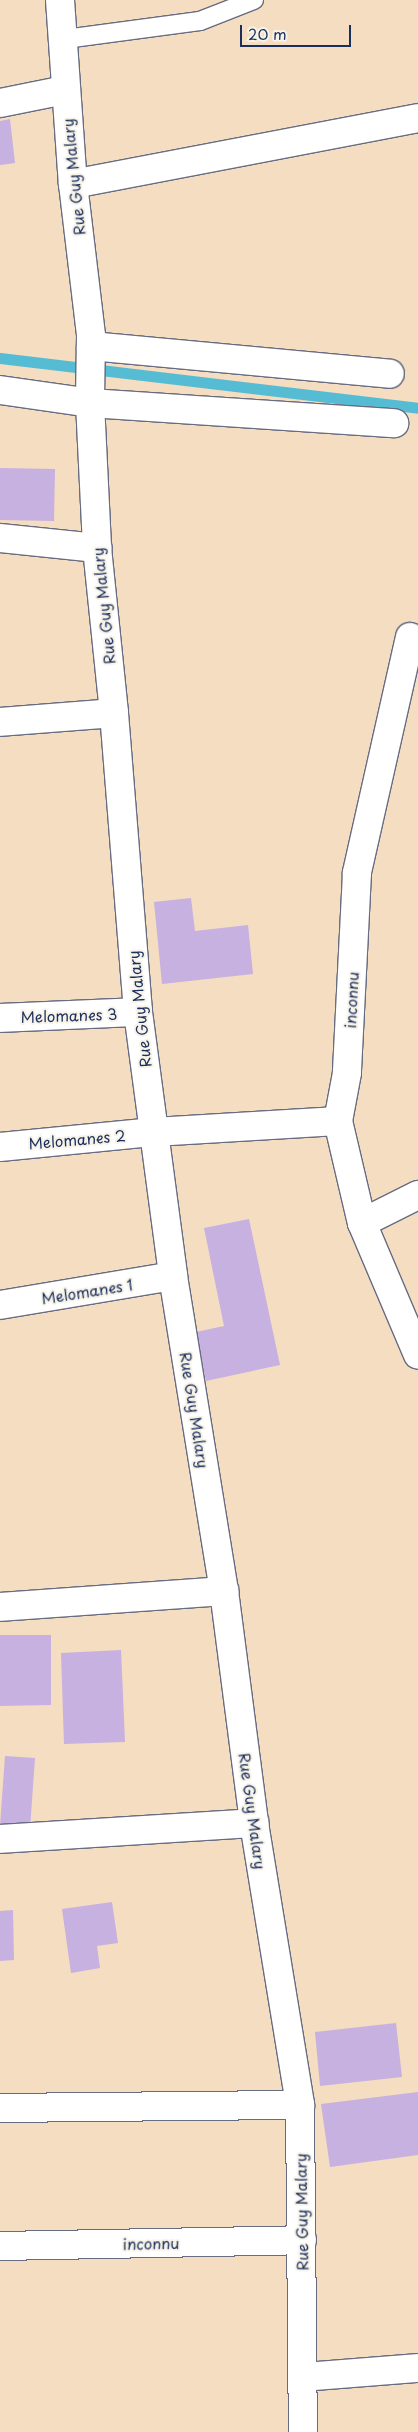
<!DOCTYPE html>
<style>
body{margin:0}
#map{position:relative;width:418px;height:2432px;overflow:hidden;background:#f4ddc1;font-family:"Playpen Sans",sans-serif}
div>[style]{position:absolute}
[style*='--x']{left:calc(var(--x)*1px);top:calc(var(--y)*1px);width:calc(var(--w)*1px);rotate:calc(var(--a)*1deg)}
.stream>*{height:11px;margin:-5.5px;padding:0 5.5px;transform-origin:5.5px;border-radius:5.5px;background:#56bcd3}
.building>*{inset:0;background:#c6b1e0}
.roads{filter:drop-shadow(1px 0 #676c81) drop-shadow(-1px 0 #676c81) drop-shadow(0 1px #676c81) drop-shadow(0 -1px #676c81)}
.lane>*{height:18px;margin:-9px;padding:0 9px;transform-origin:9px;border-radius:9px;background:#fff}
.street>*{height:28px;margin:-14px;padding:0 14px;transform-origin:14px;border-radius:14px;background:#fff}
span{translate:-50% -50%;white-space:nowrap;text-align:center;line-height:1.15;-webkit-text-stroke:4px #f7f3e8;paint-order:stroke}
.street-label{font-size:15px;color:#1b2f5e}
.scale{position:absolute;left:240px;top:25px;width:111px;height:22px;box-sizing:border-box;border:2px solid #1b2f5e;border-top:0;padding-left:6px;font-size:15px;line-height:18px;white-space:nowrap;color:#1b2f5e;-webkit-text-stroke:4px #f7f3e8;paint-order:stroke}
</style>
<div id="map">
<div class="stream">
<div style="--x:0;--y:358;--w:421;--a:6.8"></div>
</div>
<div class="building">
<div style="clip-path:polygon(10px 119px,15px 163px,0 165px,0 121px)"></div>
<div style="clip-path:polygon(0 468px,55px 469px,54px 521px,0 520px)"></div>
<div style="clip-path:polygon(191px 898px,195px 931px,248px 925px,253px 974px,162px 984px,154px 902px)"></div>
<div style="clip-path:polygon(249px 1219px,280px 1365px,206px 1381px,196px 1332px,224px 1326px,204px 1228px)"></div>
<div style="clip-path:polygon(0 1635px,51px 1635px,51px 1705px,0 1706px)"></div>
<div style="clip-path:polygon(121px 1650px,125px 1742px,64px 1744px,61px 1653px)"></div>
<div style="clip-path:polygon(5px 1756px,35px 1758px,30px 1829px,0 1826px)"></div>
<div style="clip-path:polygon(112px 1902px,118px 1943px,97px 1946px,100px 1968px,71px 1973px,62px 1909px)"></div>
<div style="clip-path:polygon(13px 1910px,14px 1960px,0 1961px,0 1911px)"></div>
<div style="clip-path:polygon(396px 2023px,402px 2077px,320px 2086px,315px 2032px)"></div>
<div style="clip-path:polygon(418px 2092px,418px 2155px,330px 2167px,321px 2104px)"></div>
</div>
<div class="roads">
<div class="lane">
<div style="--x:65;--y:39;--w:136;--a:-7.6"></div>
<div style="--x:200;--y:21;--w:58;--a:-21.3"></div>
</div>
<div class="street">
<div style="--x:60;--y:0;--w:184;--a:86"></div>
<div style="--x:73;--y:184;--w:153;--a:83.2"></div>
<div style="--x:91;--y:336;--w:67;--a:90.9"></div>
<div style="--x:90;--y:403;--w:145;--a:87.2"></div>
<div style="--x:97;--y:548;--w:166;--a:84.1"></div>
<div style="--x:114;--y:713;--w:300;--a:85.4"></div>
<div style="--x:138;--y:1012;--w:266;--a:82.4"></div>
<div style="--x:173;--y:1276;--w:319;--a:80.8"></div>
<div style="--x:224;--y:1591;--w:234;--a:82.6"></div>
<div style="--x:254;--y:1823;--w:286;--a:80.7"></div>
<div style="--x:300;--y:2105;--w:327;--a:89.5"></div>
<div style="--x:0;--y:103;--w:66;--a:-11.3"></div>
<div style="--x:73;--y:184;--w:351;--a:-10.8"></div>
<div style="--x:91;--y:346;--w:300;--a:5.3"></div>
<div style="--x:0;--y:390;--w:91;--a:8.2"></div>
<div style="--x:90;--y:403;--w:305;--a:3.8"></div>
<div style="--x:0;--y:538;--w:98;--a:5.9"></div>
<div style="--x:410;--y:637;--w:242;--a:102.7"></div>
<div style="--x:357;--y:873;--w:200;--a:92.9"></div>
<div style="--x:347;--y:1073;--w:49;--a:100.6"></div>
<div style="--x:338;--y:1121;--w:105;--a:76.8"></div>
<div style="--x:362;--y:1223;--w:143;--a:67"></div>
<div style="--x:0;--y:722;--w:114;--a:-4.5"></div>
<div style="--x:0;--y:1018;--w:138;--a:-2.5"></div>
<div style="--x:0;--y:1147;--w:155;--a:-5.6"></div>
<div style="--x:154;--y:1132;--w:184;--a:-3.4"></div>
<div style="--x:362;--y:1223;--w:63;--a:-26.6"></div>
<div style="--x:0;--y:1305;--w:175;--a:-9.5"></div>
<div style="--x:0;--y:1607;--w:225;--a:-4.1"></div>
<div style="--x:0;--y:1839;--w:255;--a:-3.6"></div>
<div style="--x:0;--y:2108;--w:300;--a:-0.6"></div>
<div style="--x:0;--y:2246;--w:302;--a:-1.1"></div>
<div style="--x:303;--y:2377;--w:115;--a:-4.5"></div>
</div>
</div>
<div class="street-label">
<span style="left:73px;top:177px;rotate:-96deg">Rue Guy Malary</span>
<span style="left:103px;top:606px;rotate:-96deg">Rue Guy Malary</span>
<span style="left:351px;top:1000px;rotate:-87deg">inconnu</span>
<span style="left:139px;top:1009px;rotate:-96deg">Rue Guy Malary</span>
<span style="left:69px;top:1015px;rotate:-2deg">Melomanes 3</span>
<span style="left:77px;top:1139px;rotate:-5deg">Melomanes 2</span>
<span style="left:87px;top:1291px;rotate:-9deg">Melomanes 1</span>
<span style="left:195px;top:1410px;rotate:81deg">Rue Guy Malary</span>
<span style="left:253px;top:1811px;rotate:82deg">Rue Guy Malary</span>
<span style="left:301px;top:2212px;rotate:-91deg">Rue Guy Malary</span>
<span style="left:151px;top:2243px;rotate:-1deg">inconnu</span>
</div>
<div class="scale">20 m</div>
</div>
